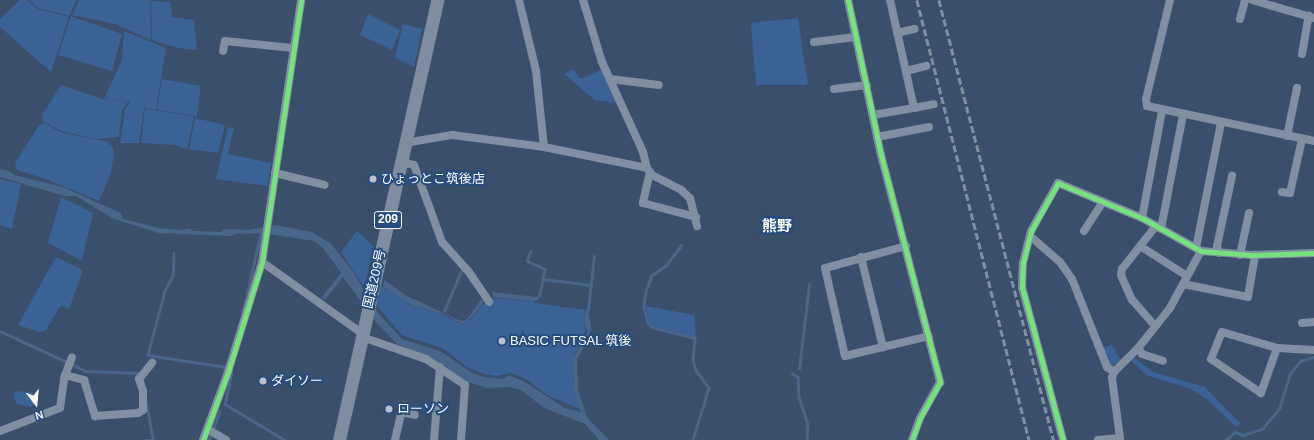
<!DOCTYPE html>
<meta charset="utf-8">
<style>
body{margin:0}
#map{position:relative;width:1314px;height:440px;overflow:hidden;background:#3a4f6b;font-family:Helvetica,"Noto Sans JP",sans-serif}
div>[style]{position:absolute}
[style*='--x']{left:calc(var(--x)*1px);top:calc(var(--y)*1px);width:calc(var(--w)*1px);rotate:calc(var(--a)*1deg)}
.green>*{inset:0;background:#3a6295}
.water>*{inset:0;background:#496589}
.stream>*{height:2.5px;margin:-1.25px;padding:0 1.25px;transform-origin:1.25px;border-radius:1.25px;background:#496589}
.minor>*{height:8px;margin:-4px;padding:0 4px;transform-origin:4px;border-radius:4px;background:#808fa1}
.trunk>*{height:13px;margin:-6.5px;padding:0 6.5px;transform-origin:6.5px;border-radius:6.5px;background:#7f8da0}
.rail>*{height:2.5px;margin-top:-1.25px;transform-origin:0;background:repeating-linear-gradient(90deg,#808fa1 0 7px,transparent 0 10px)}
.cycleway>*{height:5px;margin:-2.5px;padding:0 2.5px;transform-origin:2.5px;border-radius:2.5px;background:#77e17e}
.dots>*{width:11px;height:11px;translate:-50% -50%;box-sizing:border-box;border:2px solid #264c7f;border-radius:50%}
span{translate:-50% -50%;white-space:nowrap;text-align:center;line-height:1.15;-webkit-text-stroke:4px #264c7f;paint-order:stroke}
.shield-label span{padding:1px 3px;background:#264c7f;border:1px solid;border-radius:3px;-webkit-text-stroke-width:0}
.shield-label{font-size:12px;color:#fff;font-weight:700}
.poi-label{font-size:13px;color:#fff}
.left{translate:0 -50%;text-align:left}
.street-label{font-size:13px;color:#fff}
.quarter-label{font-size:15px;color:#fff;font-weight:700}
.north{position:absolute;left:16px;top:384px;width:40px;height:40px;-webkit-text-stroke:3px #264c7f;paint-order:stroke;rotate:164deg;font-size:11px;font-weight:700;line-height:16px;text-align:center;color:#fff}
.north::after{content:'';display:block;margin:auto;width:14px;height:18px;background:#fff;clip-path:polygon(50% 0,100% 100%,50% 72%,0 100%)}
</style>
<div id="map">
<div class="green">
<div style="clip-path:polygon(20px 0,27px 0,38px 9px,69px 17px,51px 72px,0 27px,0 19px)"></div>
<div style="clip-path:polygon(29px 0,77px 0,69px 16px,38px 8px)"></div>
<div style="clip-path:polygon(79px 0,150px 0,151px 40px,115px 24px,72px 15px)"></div>
<div style="clip-path:polygon(151px 1px,170px 2px,172px 17px,194px 20px,197px 50px,177px 48px,152px 40px)"></div>
<div style="clip-path:polygon(368px 14px,400px 30px,392px 50px,360px 35px)"></div>
<div style="clip-path:polygon(71px 16px,122px 34px,112px 71px,58px 55px)"></div>
<div style="clip-path:polygon(798px 18px,808px 85px,756px 85px,751px 23px)"></div>
<div style="clip-path:polygon(403px 24px,422px 29px,414px 67px,395px 58px)"></div>
<div style="clip-path:polygon(124px 31px,166px 48px,156px 110px,144px 108px,139px 143px,120px 143px,125px 109px,130px 102px,104px 99px,122px 60px)"></div>
<div style="clip-path:polygon(573px 69px,581px 79px,602px 69px,617px 103px,595px 100px,564px 74px)"></div>
<div style="clip-path:polygon(162px 79px,201px 86px,197px 116px,157px 110px)"></div>
<div style="clip-path:polygon(61px 85px,102px 99px,128px 102px,122px 110px,119px 137px,97px 139px,64px 132px,43px 122px,42px 115px)"></div>
<div style="clip-path:polygon(145px 109px,194px 116px,187px 149px,175px 145px,141px 143px)"></div>
<div style="clip-path:polygon(195px 118px,225px 125px,218px 153px,189px 149px)"></div>
<div style="clip-path:polygon(43px 123px,63px 133px,106px 141px,112px 146px,114px 154px,111px 173px,99px 201px,46px 179px,17px 170px,15px 163px,38px 127px)"></div>
<div style="clip-path:polygon(228px 127px,234px 128px,228px 154px,271px 163px,268px 186px,216px 179px)"></div>
<div style="clip-path:polygon(0 179px,21px 184px,12px 229px,0 225px)"></div>
<div style="clip-path:polygon(61px 197px,93px 213px,82px 261px,48px 243px)"></div>
<div style="clip-path:polygon(357px 231px,373px 246px,365px 288px,341px 252px)"></div>
<div style="clip-path:polygon(56px 257px,83px 270px,69px 309px,61px 305px,46px 330px,40px 332px,18px 325px)"></div>
<div style="clip-path:polygon(381px 286px,412px 306px,439px 313px,462px 324px,471px 319px,485px 302px,492px 298px,533px 301px,535px 303px,585px 310px,584px 324px,586px 330px,573px 359px,574px 392px,580px 409px,547px 395px,529px 381px,512px 373px,496px 376px,484px 374px,467px 367px,442px 348px,402px 335px,377px 306px)"></div>
<div style="clip-path:polygon(646px 306px,694px 315px,696px 337px,653px 327px,649px 321px)"></div>
<div style="clip-path:polygon(1112px 345px,1121px 361px,1111px 367px,1103px 348px)"></div>
<div style="clip-path:polygon(1133px 357px,1153px 372px,1205px 387px,1241px 424px,1236px 427px,1207px 399px,1188px 388px,1146px 375px,1131px 360px)"></div>
<div style="clip-path:polygon(15px 391px,33px 393px,38px 401px,31px 407px,17px 404px,13px 397px)"></div>
</div>
<div class="water">
<div style="clip-path:polygon(0 169px,9px 171px,14px 175px,63px 187px,121px 213px,123px 219px,159px 228px,183px 230px,190px 228px,193px 231px,222px 232px,224px 229px,248px 230px,275px 225px,312px 232px,331px 244px,352px 270px,378px 313px,402px 339px,442px 352px,472px 373px,484px 377px,502px 379px,509px 375px,525px 382px,565px 408px,581px 412px,574px 393px,573px 359px,588px 331px,584px 324px,586px 310px,588px 310px,592px 331px,577px 360px,578px 390px,587px 417px,609px 440px,599px 440px,585px 424px,544px 408px,521px 390px,509px 387px,487px 388px,461px 380px,431px 358px,397px 344px,375px 321px,343px 277px,325px 300px,322px 297px,341px 273px,323px 248px,314px 241px,269px 234px,260px 236px,259px 233px,236px 234px,230px 236px,159px 233px,114px 219px,76px 196px,64px 196px,0 177px)"></div>
<div style="clip-path:polygon(384px 280px,407px 296px,461px 321px,466px 320px,482px 299px,484px 302px,471px 318px,462px 324px,444px 314px,413px 306px,383px 287px)"></div>
<div style="clip-path:polygon(492px 292px,535px 297px,539px 296px,538px 300px,534px 301px,493px 297px)"></div>
</div>
<div class="stream">
<div style="--x:682;--y:245;--w:25;--a:127"></div>
<div style="--x:667;--y:265;--w:19;--a:144"></div>
<div style="--x:652;--y:276;--w:17;--a:111"></div>
<div style="--x:646;--y:292;--w:15;--a:98"></div>
<div style="--x:644;--y:307;--w:16;--a:75"></div>
<div style="--x:648;--y:322;--w:6;--a:51"></div>
<div style="--x:652;--y:327;--w:44;--a:14.3"></div>
<div style="--x:695;--y:338;--w:22;--a:95"></div>
<div style="--x:693;--y:360;--w:10;--a:73"></div>
<div style="--x:696;--y:370;--w:22;--a:54"></div>
<div style="--x:709;--y:388;--w:54;--a:107.1"></div>
<div style="--x:531;--y:251;--w:11;--a:112"></div>
<div style="--x:527;--y:261;--w:20;--a:24"></div>
<div style="--x:545;--y:269;--w:10;--a:101"></div>
<div style="--x:543;--y:279;--w:48;--a:7.1"></div>
<div style="--x:174;--y:253;--w:23;--a:92"></div>
<div style="--x:173;--y:276;--w:17;--a:118"></div>
<div style="--x:165;--y:291;--w:66;--a:104.9"></div>
<div style="--x:148;--y:355;--w:79;--a:8.7"></div>
<div style="--x:539;--y:296;--w:17;--a:-77"></div>
<div style="--x:588;--y:310;--w:54;--a:-83.7"></div>
<div style="--x:444;--y:311;--w:43;--a:-67"></div>
<div style="--x:242;--y:315;--w:81;--a:-77.2"></div>
<div style="--x:0;--y:331;--w:95;--a:24.9"></div>
<div style="--x:86;--y:371;--w:54;--a:2.1"></div>
<div style="--x:799;--y:369;--w:85;--a:-83.2"></div>
<div style="--x:232;--y:372;--w:33;--a:102"></div>
<div style="--x:225;--y:404;--w:70;--a:31"></div>
<div style="--x:792;--y:373;--w:7;--a:34"></div>
<div style="--x:798;--y:377;--w:20;--a:87"></div>
<div style="--x:799;--y:397;--w:29;--a:72"></div>
<div style="--x:808;--y:425;--w:15;--a:94"></div>
<div style="--x:146;--y:399;--w:42;--a:80.3"></div>
<div style="--x:145;--y:440;--w:8;--a:0"></div>
<div style="--x:209;--y:440;--w:30;--a:-70"></div>
<div style="--x:1226;--y:440;--w:12;--a:-42"></div>
<div style="--x:1235;--y:432;--w:9;--a:21"></div>
<div style="--x:1243;--y:435;--w:20;--a:-18"></div>
<div style="--x:1262;--y:429;--w:26;--a:-50"></div>
<div style="--x:1279;--y:409;--w:37;--a:-73"></div>
<div style="--x:1290;--y:374;--w:16;--a:-52"></div>
<div style="--x:1300;--y:361;--w:15;--a:-16"></div>
</div>
<div class="minor">
<div style="--x:519;--y:0;--w:73;--a:76.5"></div>
<div style="--x:536;--y:71;--w:76;--a:84"></div>
<div style="--x:583;--y:0;--w:65;--a:73"></div>
<div style="--x:602;--y:62;--w:99;--a:65.5"></div>
<div style="--x:643;--y:152;--w:16;--a:76"></div>
<div style="--x:647;--y:168;--w:9;--a:54"></div>
<div style="--x:652;--y:175;--w:33;--a:27"></div>
<div style="--x:681;--y:190;--w:12;--a:42"></div>
<div style="--x:690;--y:198;--w:29;--a:76"></div>
<div style="--x:848;--y:0;--w:158;--a:78"></div>
<div style="--x:881;--y:155;--w:235;--a:75.4"></div>
<div style="--x:940;--y:382;--w:41;--a:119.1"></div>
<div style="--x:920;--y:418;--w:23;--a:110"></div>
<div style="--x:1170;--y:0;--w:102;--a:103.6"></div>
<div style="--x:1146;--y:99;--w:7;--a:82"></div>
<div style="--x:1147;--y:106;--w:171;--a:11.8"></div>
<div style="--x:1252;--y:0;--w:65;--a:16.2"></div>
<div style="--x:1240;--y:19;--w:20;--a:-75"></div>
<div style="--x:897;--y:33;--w:18;--a:-13"></div>
<div style="--x:814;--y:42;--w:42;--a:-6.8"></div>
<div style="--x:223;--y:51;--w:10;--a:-79"></div>
<div style="--x:225;--y:41;--w:68;--a:5.9"></div>
<div style="--x:1302;--y:54;--w:39;--a:-80"></div>
<div style="--x:906;--y:71;--w:21;--a:-14"></div>
<div style="--x:610;--y:79;--w:49;--a:7"></div>
<div style="--x:834;--y:89;--w:33;--a:-7"></div>
<div style="--x:914;--y:108;--w:20;--a:-11"></div>
<div style="--x:873;--y:115;--w:42;--a:-9.7"></div>
<div style="--x:914;--y:108;--w:111;--a:-102.5"></div>
<div style="--x:1287;--y:136;--w:49;--a:-78.2"></div>
<div style="--x:877;--y:137;--w:53;--a:-10.9"></div>
<div style="--x:405;--y:143;--w:48;--a:-9.7"></div>
<div style="--x:452;--y:135;--w:93;--a:7.4"></div>
<div style="--x:544;--y:147;--w:105;--a:11.5"></div>
<div style="--x:401;--y:162;--w:13;--a:13"></div>
<div style="--x:414;--y:165;--w:82;--a:70"></div>
<div style="--x:442;--y:242;--w:40;--a:48"></div>
<div style="--x:469;--y:272;--w:36;--a:56"></div>
<div style="--x:650;--y:172;--w:32;--a:103"></div>
<div style="--x:643;--y:203;--w:55;--a:14.8"></div>
<div style="--x:275;--y:173;--w:51;--a:13.5"></div>
<div style="--x:1282;--y:192;--w:8;--a:7"></div>
<div style="--x:1290;--y:193;--w:55;--a:-77.5"></div>
<div style="--x:1142;--y:218;--w:109;--a:-79.4"></div>
<div style="--x:1161;--y:229;--w:116;--a:-79.1"></div>
<div style="--x:1084;--y:231;--w:35;--a:-57"></div>
<div style="--x:1030;--y:236;--w:40;--a:41"></div>
<div style="--x:1060;--y:262;--w:21;--a:55"></div>
<div style="--x:1072;--y:279;--w:95;--a:68.3"></div>
<div style="--x:1107;--y:367;--w:9;--a:36"></div>
<div style="--x:906;--y:246;--w:84;--a:164.8"></div>
<div style="--x:825;--y:268;--w:90;--a:77.2"></div>
<div style="--x:845;--y:356;--w:86;--a:-13.4"></div>
<div style="--x:1140;--y:246;--w:56;--a:32.6"></div>
<div style="--x:1196;--y:248;--w:127;--a:-78.7"></div>
<div style="--x:1219;--y:253;--w:7;--a:-106"></div>
<div style="--x:1217;--y:246;--w:72;--a:-77.9"></div>
<div style="--x:1240;--y:255;--w:43;--a:-77.9"></div>
<div style="--x:861;--y:257;--w:93;--a:76.3"></div>
<div style="--x:262;--y:262;--w:124;--a:35.5"></div>
<div style="--x:1183;--y:284;--w:66;--a:11.3"></div>
<div style="--x:1248;--y:297;--w:43;--a:-80.5"></div>
<div style="--x:1302;--y:323;--w:12;--a:-5"></div>
<div style="--x:1155;--y:326;--w:35;--a:-131"></div>
<div style="--x:1132;--y:300;--w:27;--a:-114"></div>
<div style="--x:1121;--y:275;--w:6;--a:-81"></div>
<div style="--x:1122;--y:269;--w:55;--a:-51.7"></div>
<div style="--x:362;--y:337;--w:68;--a:19"></div>
<div style="--x:426;--y:359;--w:47;--a:33.7"></div>
<div style="--x:465;--y:385;--w:55;--a:94.2"></div>
<div style="--x:1138;--y:348;--w:7;--a:56"></div>
<div style="--x:1142;--y:354;--w:22;--a:18"></div>
<div style="--x:1277;--y:348;--w:48;--a:109.6"></div>
<div style="--x:1261;--y:393;--w:60;--a:-145.8"></div>
<div style="--x:1211;--y:359;--w:29;--a:-68"></div>
<div style="--x:1222;--y:332;--w:57;--a:16.2"></div>
<div style="--x:1277;--y:348;--w:37;--a:3"></div>
<div style="--x:65;--y:375;--w:20;--a:15"></div>
<div style="--x:84;--y:380;--w:38;--a:73"></div>
<div style="--x:95;--y:416;--w:43;--a:-4"></div>
<div style="--x:138;--y:413;--w:6;--a:-31"></div>
<div style="--x:143;--y:410;--w:19;--a:-90"></div>
<div style="--x:143;--y:391;--w:13;--a:-108"></div>
<div style="--x:139;--y:379;--w:21;--a:-51"></div>
<div style="--x:401;--y:412;--w:14;--a:12"></div>
<div style="--x:207;--y:429;--w:22;--a:30"></div>
<div style="--x:0;--y:431;--w:64;--a:-21"></div>
<div style="--x:60;--y:408;--w:30;--a:-82"></div>
<div style="--x:64;--y:378;--w:22;--a:-69"></div>
<div style="--x:203;--y:440;--w:72;--a:-69.8"></div>
<div style="--x:228;--y:372;--w:115;--a:-72.8"></div>
<div style="--x:262;--y:262;--w:265;--a:-81.5"></div>
<div style="--x:395;--y:440;--w:35;--a:-77"></div>
<div style="--x:434;--y:440;--w:73;--a:-85.3"></div>
<div style="--x:1063;--y:440;--w:158;--a:-105"></div>
<div style="--x:1022;--y:287;--w:24;--a:-88"></div>
<div style="--x:1023;--y:263;--w:33;--a:-76"></div>
<div style="--x:1031;--y:231;--w:55;--a:-60.6"></div>
<div style="--x:1058;--y:183;--w:91;--a:22.6"></div>
<div style="--x:1142;--y:218;--w:68;--a:29.2"></div>
<div style="--x:1201;--y:251;--w:51;--a:4.5"></div>
<div style="--x:1252;--y:255;--w:62;--a:-1.8"></div>
<div style="--x:1098;--y:440;--w:22;--a:-5"></div>
<div style="--x:1120;--y:438;--w:61;--a:-97.6"></div>
<div style="--x:1112;--y:378;--w:6;--a:-72"></div>
<div style="--x:1114;--y:372;--w:35;--a:-45"></div>
<div style="--x:1139;--y:347;--w:50;--a:-51.5"></div>
<div style="--x:1170;--y:308;--w:65;--a:-61.5"></div>
</div>
<div class="trunk">
<div style="--x:339;--y:440;--w:451;--a:-77.4"></div>
</div>
<div class="rail">
<div style="--x:917;--y:0;--w:454;--a:75.7"></div>
<div style="--x:939;--y:0;--w:455;--a:75.4"></div>
</div>
<div class="cycleway">
<div style="--x:848;--y:0;--w:158;--a:78"></div>
<div style="--x:881;--y:155;--w:235;--a:75.4"></div>
<div style="--x:940;--y:382;--w:41;--a:119.1"></div>
<div style="--x:920;--y:418;--w:23;--a:110"></div>
<div style="--x:203;--y:440;--w:72;--a:-69.8"></div>
<div style="--x:228;--y:372;--w:115;--a:-72.8"></div>
<div style="--x:262;--y:262;--w:265;--a:-81.5"></div>
<div style="--x:1063;--y:440;--w:158;--a:-105"></div>
<div style="--x:1022;--y:287;--w:24;--a:-88"></div>
<div style="--x:1023;--y:263;--w:33;--a:-76"></div>
<div style="--x:1031;--y:231;--w:55;--a:-60.6"></div>
<div style="--x:1058;--y:183;--w:91;--a:22.6"></div>
<div style="--x:1142;--y:218;--w:68;--a:29.2"></div>
<div style="--x:1201;--y:251;--w:51;--a:4.5"></div>
<div style="--x:1252;--y:255;--w:62;--a:-1.8"></div>
</div>
<div class="dots">
<div style="left:373px;top:179px;background:#bac1cb"></div>
<div style="left:502px;top:341px;background:#bac1cb"></div>
<div style="left:263px;top:381px;background:#bac1cb"></div>
<div style="left:389px;top:409px;background:#bac1cb"></div>
</div>
<div class="shield-label">
<span style="left:388px;top:220px">209</span>
</div>
<div class="poi-label">
<span class="left" style="left:381px;top:179px">ひょっとこ筑後店</span>
<span class="left" style="left:510px;top:341px">BASIC FUTSAL 筑後</span>
<span class="left" style="left:271px;top:381px">ダイソー</span>
<span class="left" style="left:397px;top:409px">ローソン</span>
</div>
<div class="street-label">
<span style="left:375px;top:279px;rotate:-77deg">国道209号</span>
</div>
<div class="quarter-label">
<span style="left:777px;top:226px">熊野</span>
</div>
<div class="north">N</div>
</div>
